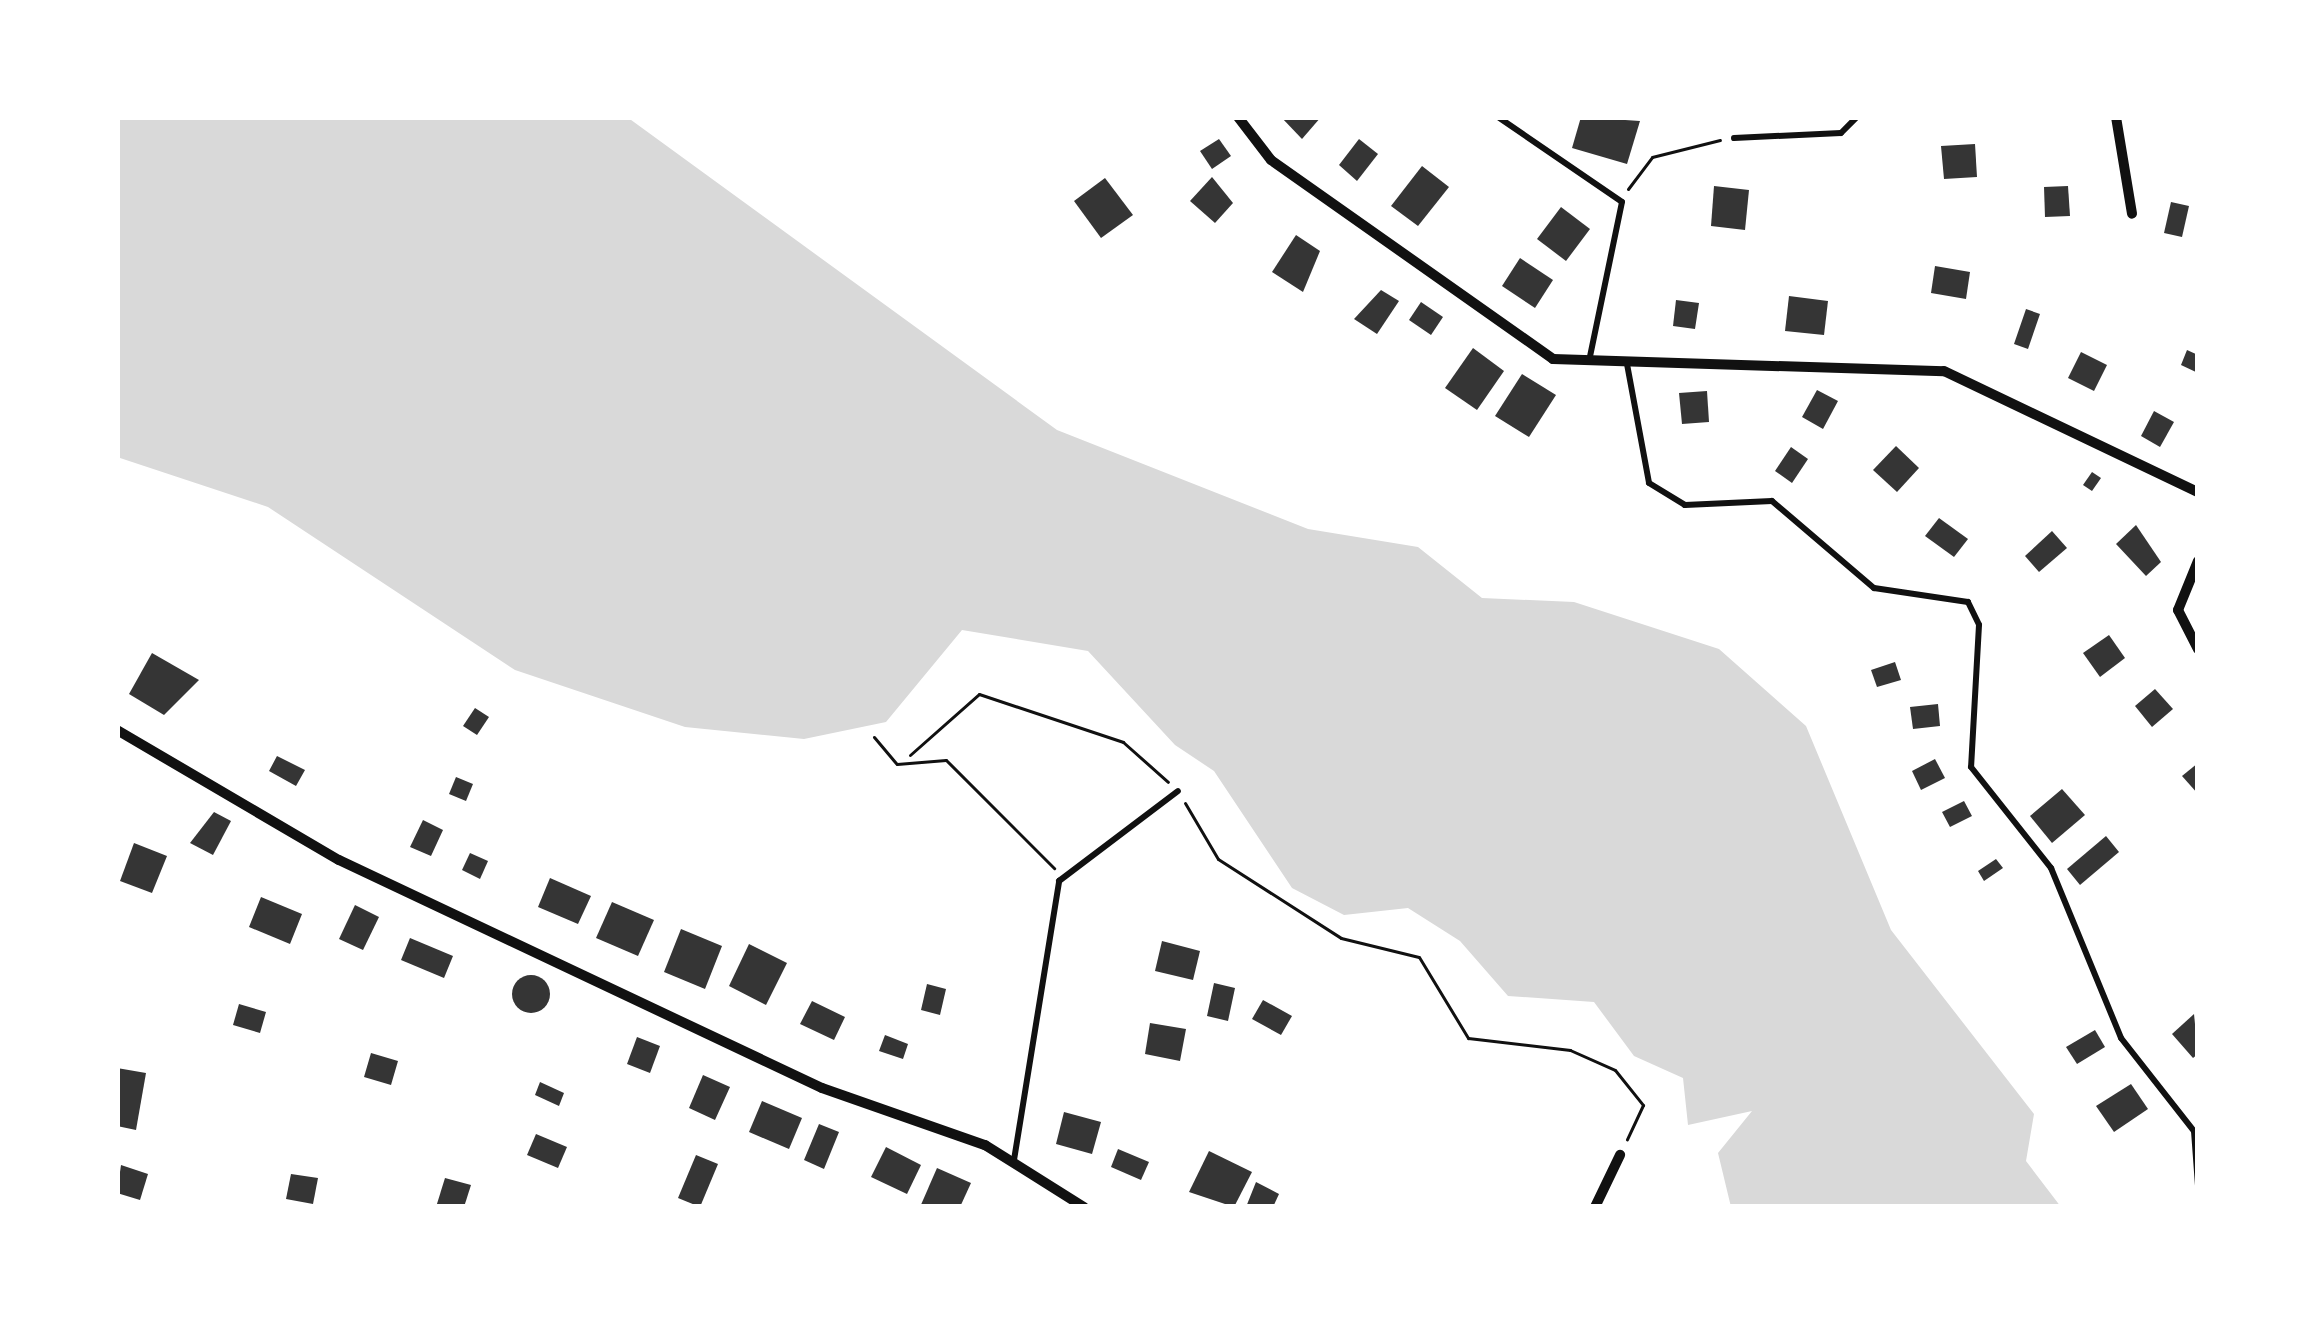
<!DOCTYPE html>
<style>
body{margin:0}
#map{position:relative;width:2315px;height:1324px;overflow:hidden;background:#fff;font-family:Manrope,sans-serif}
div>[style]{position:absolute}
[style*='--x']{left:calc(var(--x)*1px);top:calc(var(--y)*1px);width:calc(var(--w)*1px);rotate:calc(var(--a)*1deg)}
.water>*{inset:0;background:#d9d9d9}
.building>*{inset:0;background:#353535}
.round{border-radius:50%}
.path>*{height:3px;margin:-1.5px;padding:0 1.5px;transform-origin:1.5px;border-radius:1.5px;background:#111}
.service>*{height:6px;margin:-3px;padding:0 3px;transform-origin:3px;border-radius:3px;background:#111}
.minor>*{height:10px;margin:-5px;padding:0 5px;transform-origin:5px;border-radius:5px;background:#111}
span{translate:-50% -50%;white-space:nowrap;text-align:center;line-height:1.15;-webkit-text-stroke:12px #fff;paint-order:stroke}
.frame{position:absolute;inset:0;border:120px solid #fff;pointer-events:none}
</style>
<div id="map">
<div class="water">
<div style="clip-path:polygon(117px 117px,627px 117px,1057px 430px,1308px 529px,1418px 547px,1482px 598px,1574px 602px,1719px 649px,1806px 726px,1891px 930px,2034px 1114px,2026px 1161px,2061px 1207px,1731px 1207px,1718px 1153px,1752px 1111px,1688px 1125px,1683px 1078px,1634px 1056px,1594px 1002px,1508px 996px,1460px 941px,1408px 908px,1344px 915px,1292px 888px,1214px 771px,1175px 745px,1088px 651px,962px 630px,886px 722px,804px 739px,685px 727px,515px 670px,268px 507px,117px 457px)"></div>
</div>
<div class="building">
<div style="clip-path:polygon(1281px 117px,1321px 117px,1302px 139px)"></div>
<div style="clip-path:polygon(1581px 117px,1640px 121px,1627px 164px,1572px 148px)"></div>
<div style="clip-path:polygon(1219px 139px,1231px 156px,1212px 169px,1200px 151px)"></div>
<div style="clip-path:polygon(1359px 139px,1378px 154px,1357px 181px,1339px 165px)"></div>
<div style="clip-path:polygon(1975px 144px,1977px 177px,1944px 179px,1941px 146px)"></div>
<div style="clip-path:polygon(1422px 166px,1449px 187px,1418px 226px,1391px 206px)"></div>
<div style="clip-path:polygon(1212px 177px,1233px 203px,1215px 223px,1190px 201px)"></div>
<div style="clip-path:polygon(1105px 178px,1133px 215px,1101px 238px,1074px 201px)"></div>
<div style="clip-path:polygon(1714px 186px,1749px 190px,1745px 230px,1711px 226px)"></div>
<div style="clip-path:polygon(2068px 186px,2070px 216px,2045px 217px,2044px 187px)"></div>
<div style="clip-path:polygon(2171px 202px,2189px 206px,2182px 237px,2164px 233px)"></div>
<div style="clip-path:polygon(1561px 207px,1590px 229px,1566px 261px,1537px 239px)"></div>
<div style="clip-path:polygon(1296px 235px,1320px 251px,1303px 292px,1272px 272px)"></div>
<div style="clip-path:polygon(1520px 258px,1553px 280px,1535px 308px,1502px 286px)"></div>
<div style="clip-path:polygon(1935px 266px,1970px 272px,1966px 299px,1931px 293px)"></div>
<div style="clip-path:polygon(1381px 290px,1399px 301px,1377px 334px,1354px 319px)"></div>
<div style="clip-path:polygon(1789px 296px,1828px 301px,1824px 335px,1785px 331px)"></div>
<div style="clip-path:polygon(1676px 300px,1699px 303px,1695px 329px,1673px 326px)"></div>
<div style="clip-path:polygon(1421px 302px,1443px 317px,1431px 335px,1409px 320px)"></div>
<div style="clip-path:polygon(2026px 309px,2040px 314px,2028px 349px,2014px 344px)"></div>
<div style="clip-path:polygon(1473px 348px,1504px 371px,1477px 410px,1445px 388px)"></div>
<div style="clip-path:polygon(2187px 350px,2198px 355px,2198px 373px,2181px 365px)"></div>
<div style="clip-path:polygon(2081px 352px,2107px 365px,2094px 391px,2068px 378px)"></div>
<div style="clip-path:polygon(1522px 374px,1556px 395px,1529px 437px,1495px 416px)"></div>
<div style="clip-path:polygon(1817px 390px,1838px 401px,1823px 429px,1802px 417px)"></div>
<div style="clip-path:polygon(1707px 391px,1709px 422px,1682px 424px,1679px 393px)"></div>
<div style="clip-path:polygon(2154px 411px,2174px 422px,2160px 447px,2141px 436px)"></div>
<div style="clip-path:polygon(1896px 446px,1919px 468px,1897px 492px,1873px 470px)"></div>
<div style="clip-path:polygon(1791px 447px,1808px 459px,1792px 483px,1775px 471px)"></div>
<div style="clip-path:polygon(2092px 472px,2101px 478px,2092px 491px,2083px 485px)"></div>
<div style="clip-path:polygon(1939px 518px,1968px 539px,1954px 557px,1925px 536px)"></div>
<div style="clip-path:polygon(2136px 525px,2161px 562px,2146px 576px,2116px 544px)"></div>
<div style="clip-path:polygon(2052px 531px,2067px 548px,2039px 572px,2025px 556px)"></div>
<div style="clip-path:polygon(2109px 635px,2125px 658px,2100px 677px,2083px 653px)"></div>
<div style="clip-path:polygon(152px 653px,199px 680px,164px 715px,129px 694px)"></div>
<div style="clip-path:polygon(1895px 662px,1901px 680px,1877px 687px,1871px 670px)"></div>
<div style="clip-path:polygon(2155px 689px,2173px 709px,2152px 727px,2135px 706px)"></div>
<div style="clip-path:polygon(1938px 704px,1940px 726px,1913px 729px,1910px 707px)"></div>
<div style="clip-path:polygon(475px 708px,489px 717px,477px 735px,463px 726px)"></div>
<div style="clip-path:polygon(277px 756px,305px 770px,296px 786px,269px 771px)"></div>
<div style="clip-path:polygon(1935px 759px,1945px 778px,1921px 790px,1912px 771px)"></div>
<div style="clip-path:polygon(2198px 763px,2198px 794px,2182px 776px)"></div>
<div style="clip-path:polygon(456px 777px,473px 784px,466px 801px,449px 794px)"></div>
<div style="clip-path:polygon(2062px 789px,2085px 815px,2052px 843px,2030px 816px)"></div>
<div style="clip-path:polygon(1964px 801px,1972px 816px,1950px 827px,1942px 812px)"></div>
<div style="clip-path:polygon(214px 812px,231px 821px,213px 855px,190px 843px)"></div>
<div style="clip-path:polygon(423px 820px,443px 830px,431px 856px,410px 847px)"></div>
<div style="clip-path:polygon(2106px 836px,2119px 852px,2080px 885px,2067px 869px)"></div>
<div style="clip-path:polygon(134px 843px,167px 856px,152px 893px,120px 881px)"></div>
<div style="clip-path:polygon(470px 853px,488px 861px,480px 879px,462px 870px)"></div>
<div style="clip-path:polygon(1996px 859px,2003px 868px,1984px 881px,1978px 871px)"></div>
<div style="clip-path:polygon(550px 878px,591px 896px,578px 924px,538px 907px)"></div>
<div style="clip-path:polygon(261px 897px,302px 914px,290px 944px,249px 927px)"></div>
<div style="clip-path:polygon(612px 902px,654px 920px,638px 956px,596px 938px)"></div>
<div style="clip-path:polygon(355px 905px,379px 917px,363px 950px,339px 939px)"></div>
<div style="clip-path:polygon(681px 929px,722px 946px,705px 989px,664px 972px)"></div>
<div style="clip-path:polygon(410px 938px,453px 956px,444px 978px,401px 960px)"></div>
<div style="clip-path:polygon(1162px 941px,1200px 951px,1193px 980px,1155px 971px)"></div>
<div style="clip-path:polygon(749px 944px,787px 963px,766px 1005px,729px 986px)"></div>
<div class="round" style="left:512px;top:975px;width:38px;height:38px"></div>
<div style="clip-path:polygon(1214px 983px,1235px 988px,1228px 1021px,1207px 1016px)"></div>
<div style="clip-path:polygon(927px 984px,946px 989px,940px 1015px,921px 1010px)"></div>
<div style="clip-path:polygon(1263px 1000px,1292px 1016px,1281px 1035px,1252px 1019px)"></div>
<div style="clip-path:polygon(812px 1001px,845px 1017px,834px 1040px,800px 1024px)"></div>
<div style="clip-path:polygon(239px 1004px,266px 1012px,260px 1033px,233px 1025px)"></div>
<div style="clip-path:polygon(2194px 1014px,2198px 1054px,2193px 1058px,2172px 1034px)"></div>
<div style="clip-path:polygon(1150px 1023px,1186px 1029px,1180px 1061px,1145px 1054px)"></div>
<div style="clip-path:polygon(2095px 1030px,2105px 1047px,2077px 1064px,2066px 1047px)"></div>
<div style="clip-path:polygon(885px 1035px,908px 1044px,903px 1059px,879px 1051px)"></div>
<div style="clip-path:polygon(637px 1037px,660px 1046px,650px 1073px,627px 1064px)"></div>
<div style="clip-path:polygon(371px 1053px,398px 1061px,391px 1085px,364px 1077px)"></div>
<div style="clip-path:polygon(117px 1068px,146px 1073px,136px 1130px,117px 1126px)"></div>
<div style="clip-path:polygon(703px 1075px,730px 1087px,715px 1120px,689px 1108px)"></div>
<div style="clip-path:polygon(540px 1082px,564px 1093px,559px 1106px,535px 1095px)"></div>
<div style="clip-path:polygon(2131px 1084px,2148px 1109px,2114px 1132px,2096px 1106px)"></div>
<div style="clip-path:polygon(762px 1101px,802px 1118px,789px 1149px,749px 1132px)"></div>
<div style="clip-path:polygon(1064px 1112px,1101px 1122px,1092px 1154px,1056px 1144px)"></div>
<div style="clip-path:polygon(819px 1124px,839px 1132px,824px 1169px,804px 1160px)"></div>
<div style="clip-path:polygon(536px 1134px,567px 1147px,558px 1168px,527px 1155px)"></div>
<div style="clip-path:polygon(886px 1147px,921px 1165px,907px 1194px,871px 1177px)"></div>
<div style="clip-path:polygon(1118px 1149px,1149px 1162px,1141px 1180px,1111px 1167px)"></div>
<div style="clip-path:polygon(1209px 1151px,1252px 1172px,1234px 1207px,1189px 1192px)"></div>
<div style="clip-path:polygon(696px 1155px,718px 1164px,700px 1207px,678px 1198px)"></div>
<div style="clip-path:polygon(121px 1165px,148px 1174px,140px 1200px,117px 1193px)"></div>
<div style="clip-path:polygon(937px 1168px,971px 1183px,960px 1207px,920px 1207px)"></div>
<div style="clip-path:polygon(291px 1174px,318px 1178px,313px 1204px,286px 1199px)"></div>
<div style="clip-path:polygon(445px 1178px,471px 1185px,464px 1207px,436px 1207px)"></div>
<div style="clip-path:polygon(1256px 1182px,1279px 1194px,1273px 1207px,1246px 1207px)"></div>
</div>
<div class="path">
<div style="--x:1628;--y:189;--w:40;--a:-53"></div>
<div style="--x:1652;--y:157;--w:70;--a:-14"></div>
<div style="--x:874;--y:737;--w:35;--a:50"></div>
<div style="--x:897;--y:764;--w:49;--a:-4.7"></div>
<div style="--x:946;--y:760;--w:153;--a:45"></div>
<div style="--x:910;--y:755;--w:92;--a:-41.5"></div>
<div style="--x:979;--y:694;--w:152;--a:18.4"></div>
<div style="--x:1123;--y:742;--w:60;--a:41.6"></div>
<div style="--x:1185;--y:803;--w:65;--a:59.5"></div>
<div style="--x:1218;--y:859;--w:146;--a:32.7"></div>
<div style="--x:1341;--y:938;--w:80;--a:13.7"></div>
<div style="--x:1419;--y:957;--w:95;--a:58.8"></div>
<div style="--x:1468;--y:1038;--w:103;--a:6.7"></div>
<div style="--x:1570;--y:1050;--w:49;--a:24"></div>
<div style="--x:1615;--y:1070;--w:45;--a:51.3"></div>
<div style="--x:1643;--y:1105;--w:38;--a:115"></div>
</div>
<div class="service">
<div style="--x:1498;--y:117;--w:150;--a:34.4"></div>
<div style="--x:1622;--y:202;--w:162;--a:101.7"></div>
<div style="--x:1734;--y:138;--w:107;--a:-2.7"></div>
<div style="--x:1841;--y:133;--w:23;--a:-45"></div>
<div style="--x:1627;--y:364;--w:121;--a:79.5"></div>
<div style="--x:1649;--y:483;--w:42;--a:31.4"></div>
<div style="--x:1685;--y:505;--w:87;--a:-2.6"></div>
<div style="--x:1772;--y:501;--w:134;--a:40.5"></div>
<div style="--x:1874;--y:588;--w:95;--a:8.5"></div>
<div style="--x:1968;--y:602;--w:25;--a:64"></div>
<div style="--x:1979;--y:625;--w:142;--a:93.2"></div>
<div style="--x:1971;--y:767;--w:129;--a:51.6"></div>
<div style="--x:2051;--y:868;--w:184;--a:67.6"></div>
<div style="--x:2121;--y:1038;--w:118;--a:51.9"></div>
<div style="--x:2194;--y:1131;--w:55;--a:85.8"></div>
<div style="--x:1014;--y:1160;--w:283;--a:-80.8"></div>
<div style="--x:1059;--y:881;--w:149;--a:-37.1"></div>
</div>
<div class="minor">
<div style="--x:1238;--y:117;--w:54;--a:52.5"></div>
<div style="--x:1271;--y:160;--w:345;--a:35.2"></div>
<div style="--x:1553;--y:359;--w:391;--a:1.8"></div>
<div style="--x:1944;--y:371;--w:281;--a:25.5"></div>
<div style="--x:2116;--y:117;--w:98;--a:80.6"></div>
<div style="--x:2198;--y:561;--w:53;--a:112.2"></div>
<div style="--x:2178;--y:610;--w:44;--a:62.9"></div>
<div style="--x:117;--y:730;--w:257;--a:30.4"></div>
<div style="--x:339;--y:860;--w:534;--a:25.27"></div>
<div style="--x:822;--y:1088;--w:173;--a:19.3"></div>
<div style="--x:985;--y:1145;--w:117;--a:32.1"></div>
<div style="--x:1595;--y:1207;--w:58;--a:-64.3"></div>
</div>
<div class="frame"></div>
</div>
